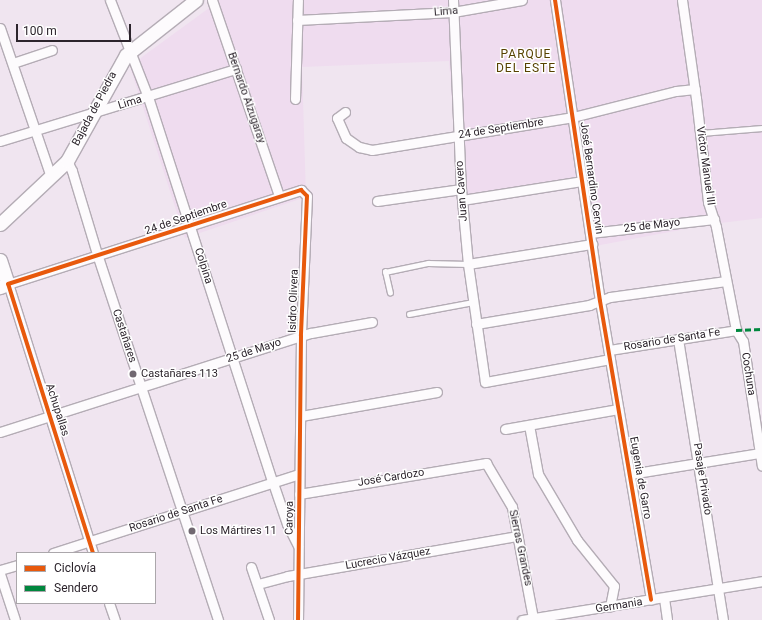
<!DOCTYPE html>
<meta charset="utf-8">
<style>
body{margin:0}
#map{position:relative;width:762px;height:620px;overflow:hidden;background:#f0e5f0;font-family:Roboto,sans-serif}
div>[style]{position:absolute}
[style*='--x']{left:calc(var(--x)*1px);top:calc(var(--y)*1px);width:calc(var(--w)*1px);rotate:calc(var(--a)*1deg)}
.built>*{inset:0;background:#efdcef}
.roads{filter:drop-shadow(1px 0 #b4acb5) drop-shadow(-1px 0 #b4acb5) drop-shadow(0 1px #b4acb5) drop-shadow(0 -1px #b4acb5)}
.lane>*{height:4.5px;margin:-2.25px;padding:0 2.25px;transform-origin:2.25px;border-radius:2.25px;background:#fdfbfd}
.street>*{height:9px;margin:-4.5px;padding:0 4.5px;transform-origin:4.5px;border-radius:4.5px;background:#fdfbfd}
.secondary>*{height:13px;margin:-6.5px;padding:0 6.5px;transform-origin:6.5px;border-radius:6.5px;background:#fdfbfd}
.quiet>*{height:3px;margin-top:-1.5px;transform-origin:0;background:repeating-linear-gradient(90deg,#00873e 0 6px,transparent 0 9px)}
.cycleway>*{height:4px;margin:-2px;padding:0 2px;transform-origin:2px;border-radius:2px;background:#e8590c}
.dots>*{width:11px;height:11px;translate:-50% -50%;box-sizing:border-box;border:2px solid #fff;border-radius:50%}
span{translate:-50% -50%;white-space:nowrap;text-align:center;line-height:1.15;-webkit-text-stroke:3px #fff;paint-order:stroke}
.street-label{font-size:11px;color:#2c242c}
.poi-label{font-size:11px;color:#2c242c}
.left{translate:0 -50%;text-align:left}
.neighbourhood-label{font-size:12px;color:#574200;letter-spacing:1px}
.legend{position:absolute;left:16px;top:552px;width:140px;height:52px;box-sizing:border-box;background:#fff;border:1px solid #aba7ab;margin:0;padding:5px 7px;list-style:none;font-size:12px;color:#2c242c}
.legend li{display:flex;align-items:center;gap:8px;height:20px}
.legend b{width:20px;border:1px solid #aba7ab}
.scale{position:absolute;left:16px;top:24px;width:115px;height:18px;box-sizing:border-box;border:2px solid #2c242c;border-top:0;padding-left:5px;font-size:12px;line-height:14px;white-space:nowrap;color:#2c242c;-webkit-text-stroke:3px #fff;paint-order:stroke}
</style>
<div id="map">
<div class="built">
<div style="clip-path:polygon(220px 0,762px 0,762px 218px,712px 224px,590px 247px,579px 188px,460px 207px,449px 61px,302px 67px,306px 197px,185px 238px,131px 70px,142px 57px)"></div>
</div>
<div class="roads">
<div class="lane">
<div style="--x:701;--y:133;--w:61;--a:-4.7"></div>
<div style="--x:390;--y:293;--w:22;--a:-103"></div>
<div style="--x:385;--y:272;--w:44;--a:-11.8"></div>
<div style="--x:428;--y:263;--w:40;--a:1.4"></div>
<div style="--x:409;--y:314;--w:65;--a:-10.6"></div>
</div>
<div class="street">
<div style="--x:110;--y:0;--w:104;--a:68.6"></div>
<div style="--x:148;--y:97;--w:406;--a:72.1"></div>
<div style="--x:273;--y:483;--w:43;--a:71.1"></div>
<div style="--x:287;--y:524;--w:25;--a:63"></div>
<div style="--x:212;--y:0;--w:207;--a:71.1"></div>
<div style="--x:453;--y:0;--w:189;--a:87.6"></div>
<div style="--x:461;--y:189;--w:75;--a:84.7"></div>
<div style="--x:468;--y:264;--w:119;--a:81.8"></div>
<div style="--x:485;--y:382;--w:127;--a:-10.4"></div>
<div style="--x:555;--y:0;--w:304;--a:81.5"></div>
<div style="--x:600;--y:301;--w:303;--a:80.3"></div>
<div style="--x:682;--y:0;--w:99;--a:81.9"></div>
<div style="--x:696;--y:98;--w:105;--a:83.4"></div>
<div style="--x:708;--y:202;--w:26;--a:72"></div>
<div style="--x:716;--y:227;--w:105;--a:79"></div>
<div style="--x:297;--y:20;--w:156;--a:-2.9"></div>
<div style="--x:453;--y:12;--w:70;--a:-9.9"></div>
<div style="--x:0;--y:28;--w:157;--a:71.1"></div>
<div style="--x:13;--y:63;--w:41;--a:-18.4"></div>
<div style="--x:295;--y:99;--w:99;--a:-88.3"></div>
<div style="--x:345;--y:112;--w:10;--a:143"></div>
<div style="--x:337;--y:118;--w:22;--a:66"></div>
<div style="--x:346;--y:138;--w:16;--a:35"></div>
<div style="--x:359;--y:147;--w:13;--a:13"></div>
<div style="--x:372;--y:150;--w:204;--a:-9.3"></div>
<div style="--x:573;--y:117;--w:106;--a:-14.2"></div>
<div style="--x:676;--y:91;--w:19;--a:-6"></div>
<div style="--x:0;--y:141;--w:247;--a:-17"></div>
<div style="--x:67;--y:161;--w:11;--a:63"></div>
<div style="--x:72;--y:171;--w:90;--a:73.2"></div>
<div style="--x:98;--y:257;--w:382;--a:71.7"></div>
<div style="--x:462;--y:200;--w:121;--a:-9"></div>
<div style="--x:377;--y:201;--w:85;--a:-8.1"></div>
<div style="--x:590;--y:233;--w:125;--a:-6.4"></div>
<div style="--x:468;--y:264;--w:126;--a:-9.2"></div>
<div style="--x:476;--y:324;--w:115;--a:-9.5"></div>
<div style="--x:589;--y:305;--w:22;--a:-21"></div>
<div style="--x:610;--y:297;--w:117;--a:-7.9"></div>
<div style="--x:736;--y:330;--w:13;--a:58"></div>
<div style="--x:743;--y:341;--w:126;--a:81.4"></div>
<div style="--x:678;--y:339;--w:285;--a:80.9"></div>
<div style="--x:609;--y:350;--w:129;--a:-8.9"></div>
<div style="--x:301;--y:416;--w:138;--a:-10"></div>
<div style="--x:529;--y:425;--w:50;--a:79.6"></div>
<div style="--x:538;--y:474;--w:77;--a:59.4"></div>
<div style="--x:577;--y:540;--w:59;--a:51.2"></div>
<div style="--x:614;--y:586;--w:21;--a:101"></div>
<div style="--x:505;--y:429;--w:115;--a:-10"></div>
<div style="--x:0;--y:432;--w:326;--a:-17.7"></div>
<div style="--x:311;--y:333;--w:62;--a:-10.2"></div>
<div style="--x:630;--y:474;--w:132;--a:-9.2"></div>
<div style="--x:299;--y:494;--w:190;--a:-9.4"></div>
<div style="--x:486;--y:463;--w:51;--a:59.4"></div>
<div style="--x:512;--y:507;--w:113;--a:79.3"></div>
<div style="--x:53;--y:553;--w:258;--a:-17.8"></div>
<div style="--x:93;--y:553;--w:282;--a:-107.5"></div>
<div style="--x:8;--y:284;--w:308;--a:-17.8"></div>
<div style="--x:301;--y:190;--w:8;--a:45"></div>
<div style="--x:307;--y:196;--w:140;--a:92.5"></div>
<div style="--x:301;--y:336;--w:284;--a:90.6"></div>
<div style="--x:251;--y:567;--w:56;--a:71.2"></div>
<div style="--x:0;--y:570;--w:18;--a:-16"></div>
<div style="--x:0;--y:574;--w:48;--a:71.9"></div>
<div style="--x:258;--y:584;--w:31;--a:-15"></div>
<div style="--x:288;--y:576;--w:233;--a:-9.9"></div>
<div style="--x:664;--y:598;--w:22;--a:82"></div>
<div style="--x:109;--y:603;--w:18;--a:71"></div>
<div style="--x:522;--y:620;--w:243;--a:-9.2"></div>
</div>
<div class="secondary">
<div style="--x:0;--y:224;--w:92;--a:-43.2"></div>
<div style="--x:67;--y:161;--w:121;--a:-60.9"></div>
<div style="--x:126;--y:55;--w:89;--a:-38.2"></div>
<div style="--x:0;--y:260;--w:25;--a:72"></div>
<div style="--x:8;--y:284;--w:9;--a:159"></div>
</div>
</div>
<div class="quiet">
<div style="--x:736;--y:330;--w:26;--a:-2"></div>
</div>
<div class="cycleway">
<div style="--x:555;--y:0;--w:304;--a:81.5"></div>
<div style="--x:600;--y:301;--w:303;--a:80.3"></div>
<div style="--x:93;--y:553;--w:282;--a:-107.5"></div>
<div style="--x:8;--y:284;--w:308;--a:-17.8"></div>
<div style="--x:301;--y:190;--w:8;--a:45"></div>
<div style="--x:307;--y:196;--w:140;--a:92.5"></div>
<div style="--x:301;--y:336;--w:284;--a:90.6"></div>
</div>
<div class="dots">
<div style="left:133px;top:374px;background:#716871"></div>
<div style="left:192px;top:531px;background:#716871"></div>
</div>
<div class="street-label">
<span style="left:446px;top:12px;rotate:-5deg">Lima</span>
<span style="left:246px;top:98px;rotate:71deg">Bernardo Alzugaray</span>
<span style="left:130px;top:103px;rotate:-17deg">Lima</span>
<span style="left:95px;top:109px;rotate:-62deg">Bajada de Piedra</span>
<span style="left:501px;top:129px;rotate:-9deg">24 de Septiembre</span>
<span style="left:705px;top:166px;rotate:82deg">Victor Manuel III</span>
<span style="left:591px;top:178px;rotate:82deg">José Bernardino Cervin</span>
<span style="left:462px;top:191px;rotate:-94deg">Juan Cavero</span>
<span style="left:186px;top:218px;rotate:-19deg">24 de Septiembre</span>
<span style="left:652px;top:226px;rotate:-7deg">25 de Mayo</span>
<span style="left:203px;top:266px;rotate:72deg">Colpina</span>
<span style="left:294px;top:301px;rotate:-88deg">Isidro Olivera</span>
<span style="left:124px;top:336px;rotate:72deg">Castañares</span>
<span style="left:672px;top:340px;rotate:-9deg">Rosario de Santa Fe</span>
<span style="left:254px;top:351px;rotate:-18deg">25 de Mayo</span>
<span style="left:748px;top:374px;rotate:81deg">Cochuna</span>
<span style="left:57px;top:410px;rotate:72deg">Achupallas</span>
<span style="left:391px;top:478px;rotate:-9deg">José Cardozo</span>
<span style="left:640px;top:478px;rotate:80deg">Eugenia de Garro</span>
<span style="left:702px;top:479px;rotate:81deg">Pasaje Privado</span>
<span style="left:176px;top:514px;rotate:-18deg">Rosario de Santa Fe</span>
<span style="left:290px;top:518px;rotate:-89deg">Caroya</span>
<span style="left:520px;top:548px;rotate:78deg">Sierras Grandes</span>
<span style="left:388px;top:559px;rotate:-10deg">Lucrecio Vázquez</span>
<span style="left:619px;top:606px;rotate:-9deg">Germania</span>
</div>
<div class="poi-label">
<span class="left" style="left:141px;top:374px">Castañares 113</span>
<span class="left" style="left:200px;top:531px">Los Mártires 11</span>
</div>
<div class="neighbourhood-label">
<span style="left:526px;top:62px">PARQUE<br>DEL ESTE</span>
</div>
<ul class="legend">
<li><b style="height:5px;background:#e8590c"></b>Ciclovía</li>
<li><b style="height:5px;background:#00873e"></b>Sendero</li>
</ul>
<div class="scale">100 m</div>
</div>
